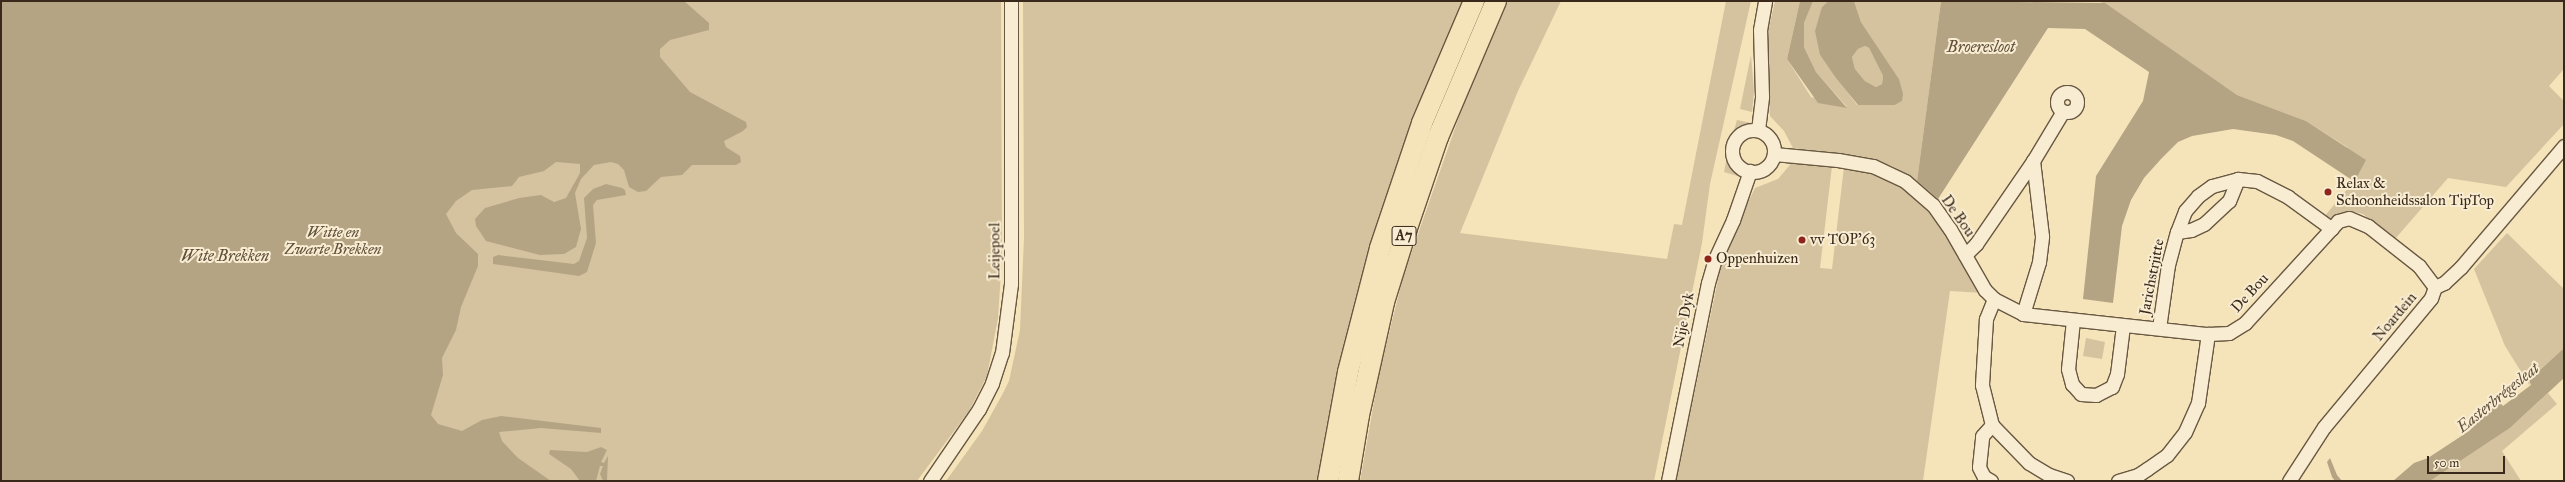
<!DOCTYPE html>
<meta charset="utf-8">
<style>
body{margin:0}
#map{position:relative;width:2565px;height:482px;overflow:hidden;background:#f5e3ba;font-family:"IM FELL Great Primer",serif}
div>[style]{position:absolute}
[style*='--x']{left:calc(var(--x)*1px);top:calc(var(--y)*1px);width:calc(var(--w)*1px);rotate:calc(var(--a)*1deg)}
.green>*{inset:0;background:#d5c39f}
.water>*{inset:0;background:#b5a484}
.roads{filter:drop-shadow(1px 0 #695842) drop-shadow(-1px 0 #695842) drop-shadow(0 1px #695842) drop-shadow(0 -1px #695842)}
.minor>*{height:13px;margin:-6.5px;padding:0 6.5px;transform-origin:6.5px;border-radius:6.5px;background:#f8edd2}
.minor>.ring{margin:-6.5px;padding:0;box-sizing:content-box;background:none;border:13px solid #f8edd2;border-radius:50%}
.highway>*{height:20px;margin:-10px;padding:0 10px;transform-origin:10px;border-radius:10px;background:#f5e3ba}
.dots>*{width:11px;height:11px;translate:-50% -50%;box-sizing:border-box;border:2px solid #f8edd2;border-radius:50%}
span{translate:-50% -50%;white-space:nowrap;text-align:center;line-height:1.15;-webkit-text-stroke:4px #f8edd2;paint-order:stroke}
.shield-label span{padding:1px 3px;background:#f8edd2;border:1px solid;border-radius:3px;-webkit-text-stroke-width:0}
.shield-label{font-size:14px;color:#3a291a;font-weight:700}
.poi-label{font-size:15px;color:#3a291a}
.left{translate:0 -50%;text-align:left}
.street-label{font-size:15px;color:#3a291a}
.park-label{font-size:15px;color:#61503b;font-style:italic}
.water-label{font-size:16px;color:#5f4e3a;font-style:italic}
.frame{position:absolute;inset:0;border:2px solid #3a291a;pointer-events:none}
.scale{position:absolute;left:2427px;top:456px;width:78px;height:18px;box-sizing:border-box;border:2px solid #3a291a;border-top:0;padding-left:5px;font-size:12px;line-height:14px;white-space:nowrap;color:#3a291a;-webkit-text-stroke:3px #f8edd2;paint-order:stroke}
</style>
<div id="map">
<div class="green">
<div style="clip-path:polygon(1px 1px,1001px 1px,1002px 256px,998px 318px,987px 376px,969px 411px,917px 481px,1px 481px)"></div>
<div style="clip-path:polygon(1023px 1px,1463px 1px,1418px 112px,1319px 481px,946px 481px,982px 431px,1002px 395px,1009px 381px,1020px 330px,1024px 238px)"></div>
<div style="clip-path:polygon(1508px 1px,1561px 1px,1518px 91px,1460px 233px,1667px 259px,1674px 224px,1682px 225px,1726px 1px,1751px 1px,1710px 184px,1702px 243px,1654px 481px,1360px 481px,1379px 374px,1403px 277px,1468px 91px)"></div>
<div style="clip-path:polygon(1775px 1px,1800px 1px,1787px 59px,1811px 97px,1847px 107px,1816px 72px,1804px 47px,1804px 23px,1812px 2px,1828px 1px,1822px 7px,1820px 55px,1857px 105px,1895px 105px,1902px 101px,1899px 79px,1861px 22px,1854px 1px,1941px 1px,1917px 181px,1892px 166px,1875px 161px,1793px 148px,1784px 131px,1770px 116px,1767px 72px,1768px 32px)"></div>
<div style="clip-path:polygon(2099px 1px,2564px 1px,2564px 69px,2549px 86px,2564px 101px,2564px 124px,2506px 187px,2448px 178px,2395px 239px,2363px 214px,2350px 211px,2332px 219px,2324px 217px,2357px 177px,2347px 147px,2306px 121px,2237px 95px)"></div>
<div style="clip-path:polygon(1865px 46px,1869px 48px,1883px 76px,1882px 84px,1876px 87px,1865px 81px,1855px 69px,1852px 57px,1858px 49px)"></div>
<div style="clip-path:polygon(1751px 55px,1754px 92px,1752px 112px,1740px 109px)"></div>
<div style="clip-path:polygon(1737px 120px,1751px 123px,1731px 141px)"></div>
<div style="clip-path:polygon(1728px 152px,1732px 163px,1741px 177px,1724px 172px)"></div>
<div style="clip-path:polygon(1794px 160px,1832px 166px,1820px 268px,1832px 269px,1844px 167px,1878px 173px,1897px 181px,1922px 201px,1948px 236px,1983px 293px,1950px 291px,1923px 481px,1676px 481px,1724px 251px,1755px 188px,1778px 179px)"></div>
<div style="clip-path:polygon(2507px 233px,2564px 289px,2564px 348px,2529px 380px,2530px 386px,2505px 346px,2474px 269px)"></div>
<div style="clip-path:polygon(2086px 338px,2105px 342px,2102px 359px,2083px 356px)"></div>
<div style="clip-path:polygon(2548px 393px,2557px 404px,2502px 451px,2521px 481px,2430px 481px,2510px 428px)"></div>
</div>
<div class="water">
<div style="clip-path:polygon(1px 1px,684px 1px,709px 23px,709px 30px,670px 40px,660px 49px,660px 57px,690px 92px,746px 122px,747px 127px,743px 131px,724px 141px,726px 147px,740px 156px,741px 162px,736px 165px,692px 165px,682px 175px,661px 177px,646px 191px,638px 192px,629px 187px,624px 170px,618px 164px,611px 162px,594px 165px,581px 179px,575px 193px,581px 229px,576px 247px,564px 254px,540px 255px,486px 241px,476px 226px,475px 219px,485px 208px,519px 198px,541px 195px,554px 202px,566px 198px,580px 173px,580px 164px,556px 162px,544px 171px,519px 177px,512px 186px,472px 190px,456px 201px,446px 214px,456px 233px,478px 254px,478px 266px,461px 307px,456px 330px,442px 358px,443px 375px,431px 415px,438px 424px,462px 431px,482px 420px,501px 416px,601px 428px,601px 433px,541px 428px,499px 432px,502px 441px,518px 458px,551px 481px,1px 481px)"></div>
<div style="clip-path:polygon(1800px 1px,1813px 1px,1804px 23px,1804px 47px,1816px 72px,1847px 108px,1818px 103px,1787px 59px)"></div>
<div style="clip-path:polygon(evenodd,1828px 1px,1854px 1px,1861px 22px,1899px 79px,1903px 94px,1902px 101px,1895px 105px,1858px 105px,1836px 78px,1820px 55px,1815px 31px,1822px 7px,1828px 1px,1865px 46px,1869px 48px,1883px 76px,1882px 84px,1876px 87px,1865px 81px,1855px 69px,1852px 57px,1858px 49px,1865px 46px)"></div>
<div style="clip-path:polygon(1941px 1px,2105px 3px,2237px 95px,2306px 121px,2366px 160px,2357px 177px,2352px 180px,2293px 141px,2276px 135px,2233px 129px,2192px 136px,2178px 142px,2161px 159px,2144px 178px,2131px 200px,2122px 226px,2113px 303px,2083px 299px,2096px 176px,2143px 101px,2149px 72px,2085px 29px,2048px 28px,1938px 199px,1917px 181px)"></div>
<div style="clip-path:polygon(606px 184px,622px 188px,625px 190px,626px 195px,597px 200px,593px 205px,596px 243px,587px 272px,579px 276px,493px 264px,493px 257px,498px 255px,574px 264px,579px 261px,587px 238px,584px 198px,593px 189px)"></div>
<div style="clip-path:polygon(2564px 348px,2564px 378px,2510px 428px,2430px 481px,2393px 481px,2414px 463px,2428px 458px,2469px 431px,2492px 409px,2491px 403px,2497px 398px,2503px 406px,2531px 385px,2529px 380px)"></div>
<div style="clip-path:polygon(601px 447px,607px 450px,601px 462px,604px 463px,608px 456px,607px 481px,603px 481px,600px 474px,603px 466px,600px 466px,596px 481px,580px 481px,571px 469px,549px 454px,550px 450px,587px 452px)"></div>
<div style="clip-path:polygon(2330px 458px,2337px 475px,2342px 481px,2335px 481px,2332px 477px,2327px 462px)"></div>
</div>
<div class="roads">
<div class="minor">
<div class="ring" style="left:2057px;top:92px;width:7px;height:7px"></div>
<div style="--x:1758;--y:130;--w:34;--a:-83"></div>
<div style="--x:1762;--y:96;--w:66;--a:-91.7"></div>
<div style="--x:1760;--y:30;--w:29;--a:-80"></div>
<div class="ring" style="left:1732px;top:130px;width:29px;height:29px"></div>
<div style="--x:1774;--y:154;--w:64;--a:5.4"></div>
<div style="--x:1838;--y:160;--w:36;--a:10"></div>
<div style="--x:1873;--y:166;--w:35;--a:25"></div>
<div style="--x:1905;--y:181;--w:37;--a:41"></div>
<div style="--x:1933;--y:205;--w:29;--a:55"></div>
<div style="--x:1950;--y:229;--w:70;--a:60.2"></div>
<div style="--x:1985;--y:290;--w:13;--a:45"></div>
<div style="--x:1994;--y:299;--w:33;--a:27"></div>
<div style="--x:2023;--y:314;--w:186;--a:6.2"></div>
<div style="--x:2208;--y:334;--w:21;--a:-3"></div>
<div style="--x:2229;--y:333;--w:19;--a:-32"></div>
<div style="--x:2245;--y:323;--w:138;--a:-47.6"></div>
<div style="--x:2338;--y:221;--w:11;--a:-15"></div>
<div style="--x:2349;--y:218;--w:21;--a:23"></div>
<div style="--x:2368;--y:226;--w:65;--a:38.1"></div>
<div style="--x:2419;--y:266;--w:26;--a:53"></div>
<div style="--x:2177;--y:232;--w:14;--a:-8"></div>
<div style="--x:2191;--y:230;--w:14;--a:-25"></div>
<div style="--x:2204;--y:224;--w:34;--a:-43"></div>
<div style="--x:2229;--y:201;--w:24;--a:-68"></div>
<div style="--x:1965;--y:255;--w:16;--a:-45"></div>
<div style="--x:1976;--y:244;--w:101;--a:-55.5"></div>
<div style="--x:2033;--y:161;--w:58;--a:-59"></div>
<div style="--x:2435;--y:287;--w:10;--a:-24"></div>
<div style="--x:2444;--y:283;--w:23;--a:-43"></div>
<div style="--x:2461;--y:267;--w:159;--a:-49.6"></div>
<div style="--x:1994;--y:299;--w:22;--a:112"></div>
<div style="--x:1986;--y:319;--w:66;--a:93.5"></div>
<div style="--x:1982;--y:385;--w:41;--a:76"></div>
<div style="--x:1992;--y:425;--w:53;--a:45.8"></div>
<div style="--x:2029;--y:463;--w:23;--a:31"></div>
<div style="--x:2049;--y:475;--w:19;--a:18"></div>
<div style="--x:2023;--y:314;--w:54;--a:-72.9"></div>
<div style="--x:2039;--y:262;--w:26;--a:-83"></div>
<div style="--x:2042;--y:236;--w:76;--a:-96.8"></div>
<div style="--x:2073;--y:320;--w:49;--a:95.8"></div>
<div style="--x:2068;--y:369;--w:16;--a:75"></div>
<div style="--x:2072;--y:384;--w:13;--a:48"></div>
<div style="--x:2081;--y:394;--w:15;--a:4"></div>
<div style="--x:2096;--y:395;--w:18;--a:-27"></div>
<div style="--x:2112;--y:387;--w:14;--a:-69"></div>
<div style="--x:2117;--y:374;--w:48;--a:-82.9"></div>
<div style="--x:2159;--y:328;--w:64;--a:-81.9"></div>
<div style="--x:2168;--y:265;--w:34;--a:-75"></div>
<div style="--x:2177;--y:232;--w:22;--a:-69"></div>
<div style="--x:2185;--y:211;--w:20;--a:-49"></div>
<div style="--x:2198;--y:196;--w:17;--a:-36"></div>
<div style="--x:2212;--y:186;--w:27;--a:-15"></div>
<div style="--x:2238;--y:179;--w:19;--a:6"></div>
<div style="--x:2257;--y:181;--w:35;--a:27"></div>
<div style="--x:2288;--y:197;--w:54;--a:36"></div>
<div style="--x:930;--y:481;--w:87;--a:-55.8"></div>
<div style="--x:979;--y:409;--w:29;--a:-63"></div>
<div style="--x:992;--y:383;--w:32;--a:-72"></div>
<div style="--x:1002;--y:353;--w:70;--a:-82.6"></div>
<div style="--x:1011;--y:284;--w:283;--a:-90"></div>
<div style="--x:1668;--y:481;--w:202;--a:-78.6"></div>
<div style="--x:1708;--y:283;--w:25;--a:-74"></div>
<div style="--x:1715;--y:259;--w:43;--a:-65.2"></div>
<div style="--x:1733;--y:220;--w:52;--a:-70.9"></div>
<div style="--x:1991;--y:481;--w:8;--a:-150"></div>
<div style="--x:1984;--y:477;--w:11;--a:-117"></div>
<div style="--x:1979;--y:467;--w:31;--a:-84"></div>
<div style="--x:1982;--y:436;--w:15;--a:-48"></div>
<div style="--x:2118;--y:481;--w:21;--a:-17"></div>
<div style="--x:2138;--y:475;--w:11;--a:-34"></div>
<div style="--x:2147;--y:469;--w:24;--a:-35"></div>
<div style="--x:2167;--y:455;--w:29;--a:-52"></div>
<div style="--x:2185;--y:432;--w:32;--a:-66"></div>
<div style="--x:2198;--y:403;--w:70;--a:-81.8"></div>
<div style="--x:2289;--y:481;--w:64;--a:-57.1"></div>
<div style="--x:2324;--y:427;--w:168;--a:-50.3"></div>
<div style="--x:2431;--y:298;--w:12;--a:-70"></div>
</div>
<div class="highway">
<div style="--x:1328;--y:481;--w:111;--a:-79.6"></div>
<div style="--x:1348;--y:372;--w:128;--a:-75.5"></div>
<div style="--x:1380;--y:248;--w:132;--a:-71.4"></div>
<div style="--x:1422;--y:123;--w:133;--a:-66.9"></div>
<div style="--x:1348;--y:481;--w:67;--a:-80.5"></div>
<div style="--x:1359;--y:415;--w:116;--a:-77.5"></div>
<div style="--x:1384;--y:302;--w:77;--a:-72.7"></div>
<div style="--x:1407;--y:228;--w:96;--a:-71.2"></div>
<div style="--x:1438;--y:137;--w:148;--a:-66.9"></div>
</div>
</div>
<div class="dots">
<div style="left:2328px;top:192px;background:#8f2418"></div>
<div style="left:1802px;top:240px;background:#8f2418"></div>
<div style="left:1708px;top:259px;background:#8f2418"></div>
</div>
<div class="shield-label">
<span style="left:1404px;top:236px">A7</span>
</div>
<div class="poi-label">
<span class="left" style="left:2336px;top:192px">Relax &amp;<br>Schoonheidssalon TipTop</span>
<span class="left" style="left:1810px;top:240px">vv TOP'63</span>
<span class="left" style="left:1716px;top:259px">Oppenhuizen</span>
</div>
<div class="street-label">
<span style="left:1958px;top:216px;rotate:55deg">De Bou</span>
<span style="left:995px;top:251px;rotate:-90deg">Leijepoel</span>
<span style="left:2152px;top:277px;rotate:-79deg">Jarichstrjitte</span>
<span style="left:2250px;top:293px;rotate:-47deg">De Bou</span>
<span style="left:2395px;top:317px;rotate:-50deg">Noardein</span>
<span style="left:1684px;top:320px;rotate:-79deg">Nije Dyk</span>
</div>
<div class="park-label">
<span style="left:333px;top:241px">Witte en<br>Zwarte Brekken</span>
</div>
<div class="water-label">
<span style="left:1981px;top:47px">Broeresloot</span>
<span style="left:225px;top:256px">Wite Brekken</span>
<span style="left:2498px;top:398px;rotate:-39deg">Easterbrégesleat</span>
</div>
<div class="frame"></div>
<div class="scale">50 m</div>
</div>
